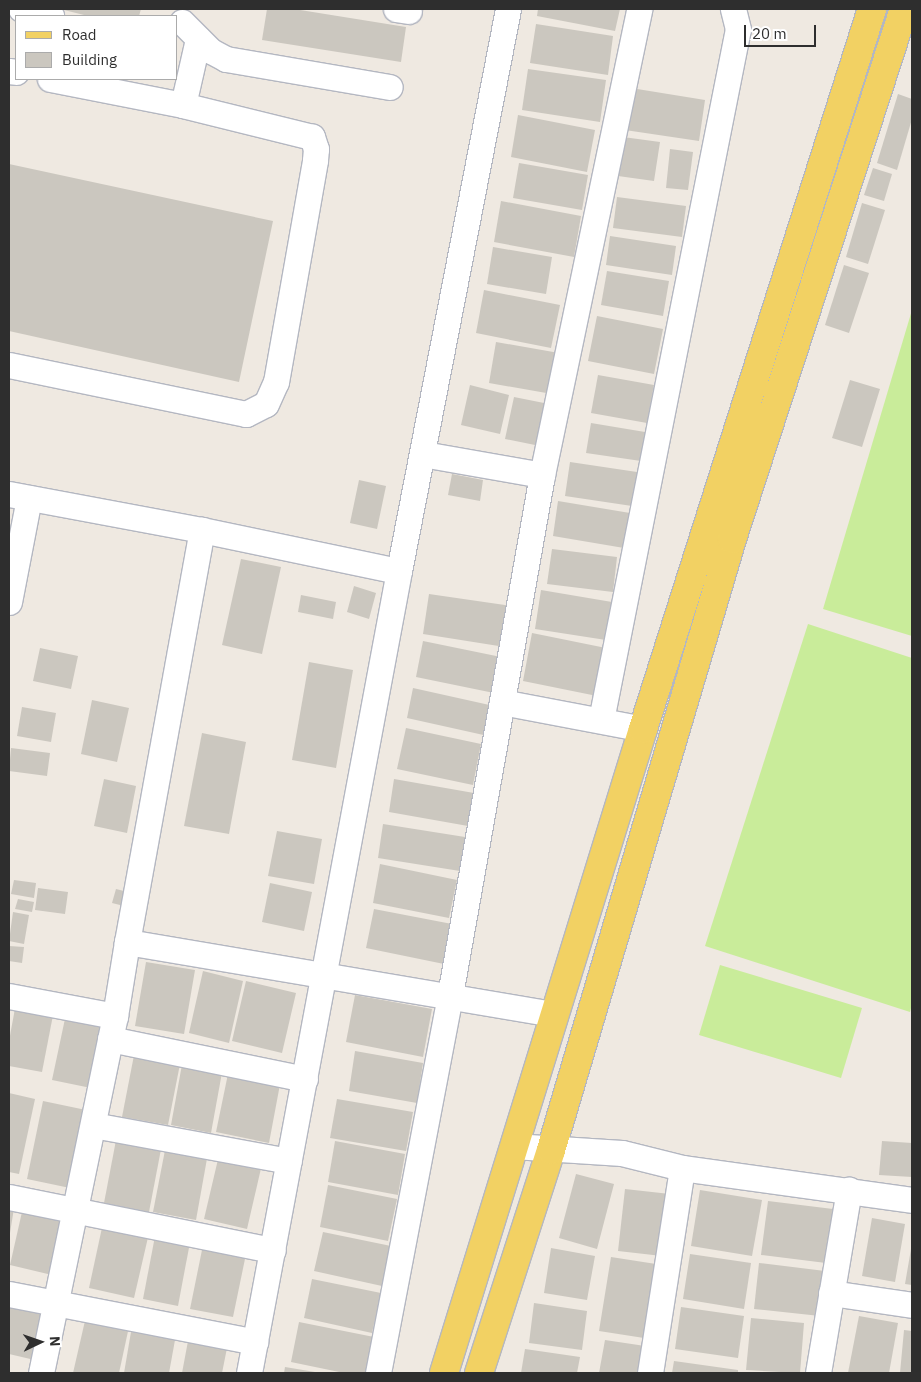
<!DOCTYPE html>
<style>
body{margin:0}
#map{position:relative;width:921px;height:1382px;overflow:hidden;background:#efe9e1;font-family:"IBM Plex Sans",sans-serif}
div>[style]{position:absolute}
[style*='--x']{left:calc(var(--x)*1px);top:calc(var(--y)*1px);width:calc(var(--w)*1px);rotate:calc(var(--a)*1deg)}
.pitch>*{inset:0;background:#c9ec9a}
.building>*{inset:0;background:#cbc7bf}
.roads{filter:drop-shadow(1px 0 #b4b7c1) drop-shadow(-1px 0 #b4b7c1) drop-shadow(0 1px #b4b7c1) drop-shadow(0 -1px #b4b7c1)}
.minor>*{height:25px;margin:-12.5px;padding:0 12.5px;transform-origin:12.5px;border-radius:12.5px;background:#fff}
.major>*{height:28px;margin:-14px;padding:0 14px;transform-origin:14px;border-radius:14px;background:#f2d163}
span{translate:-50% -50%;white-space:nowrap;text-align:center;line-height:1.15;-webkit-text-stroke:4px #fff;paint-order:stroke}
.frame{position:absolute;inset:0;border:10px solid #2e2e2e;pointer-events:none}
.legend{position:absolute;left:15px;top:15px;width:162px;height:65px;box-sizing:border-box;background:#fff;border:1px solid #ababab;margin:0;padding:6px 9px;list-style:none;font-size:15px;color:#2e2e2e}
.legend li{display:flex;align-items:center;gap:10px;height:25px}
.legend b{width:25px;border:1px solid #ababab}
.north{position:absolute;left:15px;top:1317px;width:50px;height:50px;-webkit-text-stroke:4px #fff;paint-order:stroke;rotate:87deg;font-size:14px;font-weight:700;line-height:20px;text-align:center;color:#2e2e2e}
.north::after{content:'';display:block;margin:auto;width:18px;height:22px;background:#2e2e2e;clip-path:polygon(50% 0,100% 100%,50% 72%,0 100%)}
.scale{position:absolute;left:744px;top:25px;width:72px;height:22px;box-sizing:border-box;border:2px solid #2e2e2e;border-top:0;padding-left:6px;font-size:15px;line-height:18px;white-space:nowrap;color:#2e2e2e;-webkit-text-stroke:4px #fff;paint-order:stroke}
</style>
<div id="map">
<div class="pitch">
<div style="clip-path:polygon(912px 310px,912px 636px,823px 609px)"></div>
<div style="clip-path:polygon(808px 624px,912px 658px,912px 1004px,910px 1012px,705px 946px)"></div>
<div style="clip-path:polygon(720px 965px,862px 1008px,841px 1078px,699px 1035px)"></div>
</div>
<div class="building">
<div style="clip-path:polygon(60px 9px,141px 9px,139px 16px,88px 16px)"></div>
<div style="clip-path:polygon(267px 9px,294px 9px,406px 27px,401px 62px,262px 40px)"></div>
<div style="clip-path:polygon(538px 9px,620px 9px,615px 31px,537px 16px)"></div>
<div style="clip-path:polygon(536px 24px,613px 36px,608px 75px,530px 63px)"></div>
<div style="clip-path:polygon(528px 69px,606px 80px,600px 122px,522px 110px)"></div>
<div style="clip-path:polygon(631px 88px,705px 100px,699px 141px,625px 130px)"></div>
<div style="clip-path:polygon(898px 94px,912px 99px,912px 119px,897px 170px,877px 163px)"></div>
<div style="clip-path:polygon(518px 115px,595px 130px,587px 172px,511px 157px)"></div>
<div style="clip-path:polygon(623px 137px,660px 142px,654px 181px,618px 176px)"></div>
<div style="clip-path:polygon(670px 149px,693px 152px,688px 190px,666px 188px)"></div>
<div style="clip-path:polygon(519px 163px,588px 175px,582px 210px,513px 198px)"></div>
<div style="clip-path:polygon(9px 164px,273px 221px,239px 382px,9px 331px)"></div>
<div style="clip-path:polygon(873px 168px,892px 174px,884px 201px,864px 195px)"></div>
<div style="clip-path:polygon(617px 197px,686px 206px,682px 237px,613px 228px)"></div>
<div style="clip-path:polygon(501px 201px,581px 216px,574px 257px,494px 242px)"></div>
<div style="clip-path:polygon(862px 203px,885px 210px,868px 264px,846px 257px)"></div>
<div style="clip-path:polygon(610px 236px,676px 246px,672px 275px,606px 265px)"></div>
<div style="clip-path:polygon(493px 247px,552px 257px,546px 294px,487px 284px)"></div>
<div style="clip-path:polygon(844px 265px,869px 273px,849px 333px,825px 325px)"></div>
<div style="clip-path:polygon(607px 271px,669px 281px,663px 316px,601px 305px)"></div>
<div style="clip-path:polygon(484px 290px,560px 305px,551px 348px,476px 333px)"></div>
<div style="clip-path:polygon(597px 316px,663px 329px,654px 374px,588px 361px)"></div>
<div style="clip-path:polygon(496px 342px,559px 353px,552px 394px,489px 383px)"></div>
<div style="clip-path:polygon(598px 375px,654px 385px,647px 423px,591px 413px)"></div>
<div style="clip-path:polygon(850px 380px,880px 389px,862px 447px,832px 438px)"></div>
<div style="clip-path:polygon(470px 385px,509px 395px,500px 434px,461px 425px)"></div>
<div style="clip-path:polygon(514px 397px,549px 404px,540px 446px,505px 439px)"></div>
<div style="clip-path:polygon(591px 423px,645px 432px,641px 461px,586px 453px)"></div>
<div style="clip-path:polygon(570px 462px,637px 472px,632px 506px,565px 496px)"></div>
<div style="clip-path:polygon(452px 474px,483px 480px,480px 501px,448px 495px)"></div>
<div style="clip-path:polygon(359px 480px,386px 486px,377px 529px,350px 523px)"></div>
<div style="clip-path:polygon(558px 501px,630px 513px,624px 548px,553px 536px)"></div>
<div style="clip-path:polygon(552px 549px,617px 557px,613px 592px,547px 584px)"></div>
<div style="clip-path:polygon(241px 559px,281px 567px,262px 654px,222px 645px)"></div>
<div style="clip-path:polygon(354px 586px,376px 593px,369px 619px,347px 612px)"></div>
<div style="clip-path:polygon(541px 590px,612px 602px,606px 640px,535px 629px)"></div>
<div style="clip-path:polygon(429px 594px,511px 606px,505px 647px,423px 634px)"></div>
<div style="clip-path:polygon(301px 595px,336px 602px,333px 619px,298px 612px)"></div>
<div style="clip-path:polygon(532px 633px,606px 648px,597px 696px,523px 681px)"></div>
<div style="clip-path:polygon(423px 641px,501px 657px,494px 693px,416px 677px)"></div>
<div style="clip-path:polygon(40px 648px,78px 656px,71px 689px,33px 681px)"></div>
<div style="clip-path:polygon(309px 662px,353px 670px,336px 768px,292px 760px)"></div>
<div style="clip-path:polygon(413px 688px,494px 706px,488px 736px,407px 718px)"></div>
<div style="clip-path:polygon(92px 700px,129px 708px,117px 762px,81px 754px)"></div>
<div style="clip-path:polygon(22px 707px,56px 713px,51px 742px,17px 736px)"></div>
<div style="clip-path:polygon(406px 728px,481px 744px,473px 785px,397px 769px)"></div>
<div style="clip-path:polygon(202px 733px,246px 742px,229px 834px,184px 826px)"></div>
<div style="clip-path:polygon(11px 748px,50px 753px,47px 776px,9px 771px)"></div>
<div style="clip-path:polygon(104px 779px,136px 786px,127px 833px,94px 826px)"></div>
<div style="clip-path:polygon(394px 779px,474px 793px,468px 826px,389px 812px)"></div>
<div style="clip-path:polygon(383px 824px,465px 837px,460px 871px,378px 858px)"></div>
<div style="clip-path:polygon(277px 831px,322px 839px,314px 884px,268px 876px)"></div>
<div style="clip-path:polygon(380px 864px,457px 880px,449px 918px,373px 903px)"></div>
<div style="clip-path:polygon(14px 880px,36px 883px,34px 898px,11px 894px)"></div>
<div style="clip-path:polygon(270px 883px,312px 892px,304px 931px,262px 922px)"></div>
<div style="clip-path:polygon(38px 888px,68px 892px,65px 914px,35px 910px)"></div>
<div style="clip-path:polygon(116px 889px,132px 893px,128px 907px,112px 903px)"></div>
<div style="clip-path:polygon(18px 899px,34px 902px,32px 912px,15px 909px)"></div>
<div style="clip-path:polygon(374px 909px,452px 924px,444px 964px,366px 948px)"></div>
<div style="clip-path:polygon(13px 912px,29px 915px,24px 944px,9px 941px)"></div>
<div style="clip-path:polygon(9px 946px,24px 947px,22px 963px,9px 961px)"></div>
<div style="clip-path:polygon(146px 962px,195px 970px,184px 1034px,135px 1026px)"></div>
<div style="clip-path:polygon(203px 971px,243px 981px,229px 1043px,189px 1033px)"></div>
<div style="clip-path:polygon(246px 981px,296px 993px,282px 1053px,232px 1041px)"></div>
<div style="clip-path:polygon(355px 995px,432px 1009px,423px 1057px,346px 1042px)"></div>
<div style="clip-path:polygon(16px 1003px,54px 1010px,42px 1072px,9px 1066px,9px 1041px)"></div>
<div style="clip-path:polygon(66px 1014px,105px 1023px,91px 1088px,52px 1080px)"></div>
<div style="clip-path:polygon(135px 1050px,181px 1059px,168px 1125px,122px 1117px)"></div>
<div style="clip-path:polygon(355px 1051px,423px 1063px,417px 1103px,349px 1091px)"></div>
<div style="clip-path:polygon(183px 1059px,223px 1067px,211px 1133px,171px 1125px)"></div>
<div style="clip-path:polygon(229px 1069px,281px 1079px,269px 1143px,216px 1132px)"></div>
<div style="clip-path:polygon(9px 1093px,35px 1099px,19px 1174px,9px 1172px)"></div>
<div style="clip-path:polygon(337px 1099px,413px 1112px,406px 1151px,330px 1138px)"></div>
<div style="clip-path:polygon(43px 1101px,86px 1110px,70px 1188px,27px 1179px)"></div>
<div style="clip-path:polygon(117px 1135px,162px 1144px,149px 1212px,104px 1203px)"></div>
<div style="clip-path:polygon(335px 1141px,405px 1154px,398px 1195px,328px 1182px)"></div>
<div style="clip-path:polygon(882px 1141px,912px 1143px,912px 1177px,879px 1175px)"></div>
<div style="clip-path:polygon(166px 1145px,208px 1153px,196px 1220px,153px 1212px)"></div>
<div style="clip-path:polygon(219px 1155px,262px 1164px,247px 1229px,204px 1219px)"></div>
<div style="clip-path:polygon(576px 1174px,614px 1184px,597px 1249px,559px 1238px)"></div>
<div style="clip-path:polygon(328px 1185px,397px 1199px,388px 1241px,320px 1227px)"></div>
<div style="clip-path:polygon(625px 1189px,670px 1194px,662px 1256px,618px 1251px)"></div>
<div style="clip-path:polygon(700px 1190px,762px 1200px,752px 1256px,691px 1246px)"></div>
<div style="clip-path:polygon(9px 1200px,15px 1202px,10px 1233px,9px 1233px)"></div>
<div style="clip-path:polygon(768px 1201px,833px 1209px,826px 1263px,761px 1255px)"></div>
<div style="clip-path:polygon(24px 1203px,67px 1212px,52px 1275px,10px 1265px)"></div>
<div style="clip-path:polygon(872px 1218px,905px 1224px,895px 1282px,862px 1276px)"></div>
<div style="clip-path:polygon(103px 1223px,149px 1233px,134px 1298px,89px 1288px)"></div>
<div style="clip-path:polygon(156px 1231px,191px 1237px,178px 1306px,143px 1299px)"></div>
<div style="clip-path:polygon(323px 1232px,391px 1246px,382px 1286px,314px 1271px)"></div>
<div style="clip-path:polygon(203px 1245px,246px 1254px,233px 1317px,190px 1309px)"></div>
<div style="clip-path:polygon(551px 1248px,595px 1256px,587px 1300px,544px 1293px)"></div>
<div style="clip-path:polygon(911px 1249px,912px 1249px,912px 1285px,905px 1284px)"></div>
<div style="clip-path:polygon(690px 1254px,751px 1263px,744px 1309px,683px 1299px)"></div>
<div style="clip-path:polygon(611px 1257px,656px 1264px,644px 1338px,599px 1331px)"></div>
<div style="clip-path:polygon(759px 1263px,825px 1271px,820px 1316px,754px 1309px)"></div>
<div style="clip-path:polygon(312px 1279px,381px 1293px,372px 1333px,304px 1318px)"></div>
<div style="clip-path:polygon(9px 1300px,50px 1309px,39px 1361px,9px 1354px)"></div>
<div style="clip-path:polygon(534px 1303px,587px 1311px,582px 1350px,529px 1343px)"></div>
<div style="clip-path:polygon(681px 1307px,744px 1316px,738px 1358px,675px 1349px)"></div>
<div style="clip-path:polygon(87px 1312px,130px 1322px,119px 1373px,73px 1373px)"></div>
<div style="clip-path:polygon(859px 1316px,898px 1323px,889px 1373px,848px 1373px)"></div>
<div style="clip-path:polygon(751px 1318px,804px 1323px,800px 1373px,746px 1370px)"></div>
<div style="clip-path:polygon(299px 1322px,374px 1337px,367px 1373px,344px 1373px,291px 1362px)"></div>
<div style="clip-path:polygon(904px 1330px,912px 1331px,912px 1373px,900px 1373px)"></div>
<div style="clip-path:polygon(131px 1332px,175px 1340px,169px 1373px,124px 1373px)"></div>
<div style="clip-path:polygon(605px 1340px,645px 1346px,641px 1373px,599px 1373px)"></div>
<div style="clip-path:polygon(188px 1341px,227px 1348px,222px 1373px,182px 1373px)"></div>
<div style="clip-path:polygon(525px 1349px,580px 1357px,577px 1373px,521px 1373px)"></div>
<div style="clip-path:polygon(674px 1361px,738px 1370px,738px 1373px,672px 1373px)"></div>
<div style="clip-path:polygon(285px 1367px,315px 1372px,315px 1373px,284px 1373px)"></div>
</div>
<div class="roads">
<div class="minor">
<div style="--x:21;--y:9;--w:31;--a:13"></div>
<div style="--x:396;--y:9;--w:13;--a:9"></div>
<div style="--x:182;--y:22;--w:41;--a:45"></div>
<div style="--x:211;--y:51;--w:17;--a:28"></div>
<div style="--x:226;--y:59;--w:166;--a:9.7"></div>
<div style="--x:9;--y:71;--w:7;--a:8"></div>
<div style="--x:50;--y:79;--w:136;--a:11.1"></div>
<div style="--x:9;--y:365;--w:242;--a:11.7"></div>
<div style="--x:246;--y:414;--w:22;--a:-27"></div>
<div style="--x:266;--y:404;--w:24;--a:-66"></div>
<div style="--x:276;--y:382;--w:225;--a:-80"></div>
<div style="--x:315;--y:160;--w:11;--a:-85"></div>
<div style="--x:316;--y:149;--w:13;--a:-108"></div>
<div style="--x:312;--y:137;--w:133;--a:-166.1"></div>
<div style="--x:183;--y:105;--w:68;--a:-77.2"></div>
<div style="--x:423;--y:454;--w:121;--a:10"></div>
<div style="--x:9;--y:494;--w:196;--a:10.6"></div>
<div style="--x:202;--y:530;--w:201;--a:11.8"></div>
<div style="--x:9;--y:602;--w:106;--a:-79.1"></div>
<div style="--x:502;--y:702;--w:144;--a:10.8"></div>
<div style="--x:601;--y:720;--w:704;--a:-78.79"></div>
<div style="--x:738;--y:29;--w:21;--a:-104"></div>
<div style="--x:127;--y:942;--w:419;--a:-79.7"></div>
<div style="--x:9;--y:996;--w:108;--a:10.7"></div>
<div style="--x:110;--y:1039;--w:199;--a:11.6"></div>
<div style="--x:93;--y:1125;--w:199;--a:10.4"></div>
<div style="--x:513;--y:1146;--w:109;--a:3.7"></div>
<div style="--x:622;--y:1153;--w:62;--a:14"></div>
<div style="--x:682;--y:1168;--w:232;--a:7.9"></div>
<div style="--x:9;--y:1197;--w:269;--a:11.4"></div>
<div style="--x:831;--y:1293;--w:82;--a:8.4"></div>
<div style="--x:9;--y:1294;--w:251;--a:11"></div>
<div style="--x:41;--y:1373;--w:365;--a:-78.3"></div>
<div style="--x:115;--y:1016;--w:75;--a:-80.8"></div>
<div style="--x:127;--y:942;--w:433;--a:9.6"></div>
<div style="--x:249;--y:1373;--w:816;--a:-79.41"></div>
<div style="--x:399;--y:571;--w:572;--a:-79.02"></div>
<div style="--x:378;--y:1373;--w:385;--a:-79.2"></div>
<div style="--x:450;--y:995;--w:528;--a:-79.97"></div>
<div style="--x:542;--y:475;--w:476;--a:-78.2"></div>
<div style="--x:650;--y:1373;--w:207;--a:-81.1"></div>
<div style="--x:818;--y:1373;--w:186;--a:-80.4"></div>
</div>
<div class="major">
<div style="--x:444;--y:1373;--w:674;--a:-72.83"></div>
<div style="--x:643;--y:729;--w:756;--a:-72.36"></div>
<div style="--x:479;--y:1373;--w:234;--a:-72.1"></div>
<div style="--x:551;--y:1150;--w:637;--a:-73.5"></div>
<div style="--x:732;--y:539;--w:557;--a:-72.02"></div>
</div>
</div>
<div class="frame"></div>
<ul class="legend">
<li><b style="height:6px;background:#f2d163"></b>Road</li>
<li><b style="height:14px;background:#cbc7bf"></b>Building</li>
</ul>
<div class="north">N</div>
<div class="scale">20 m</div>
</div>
